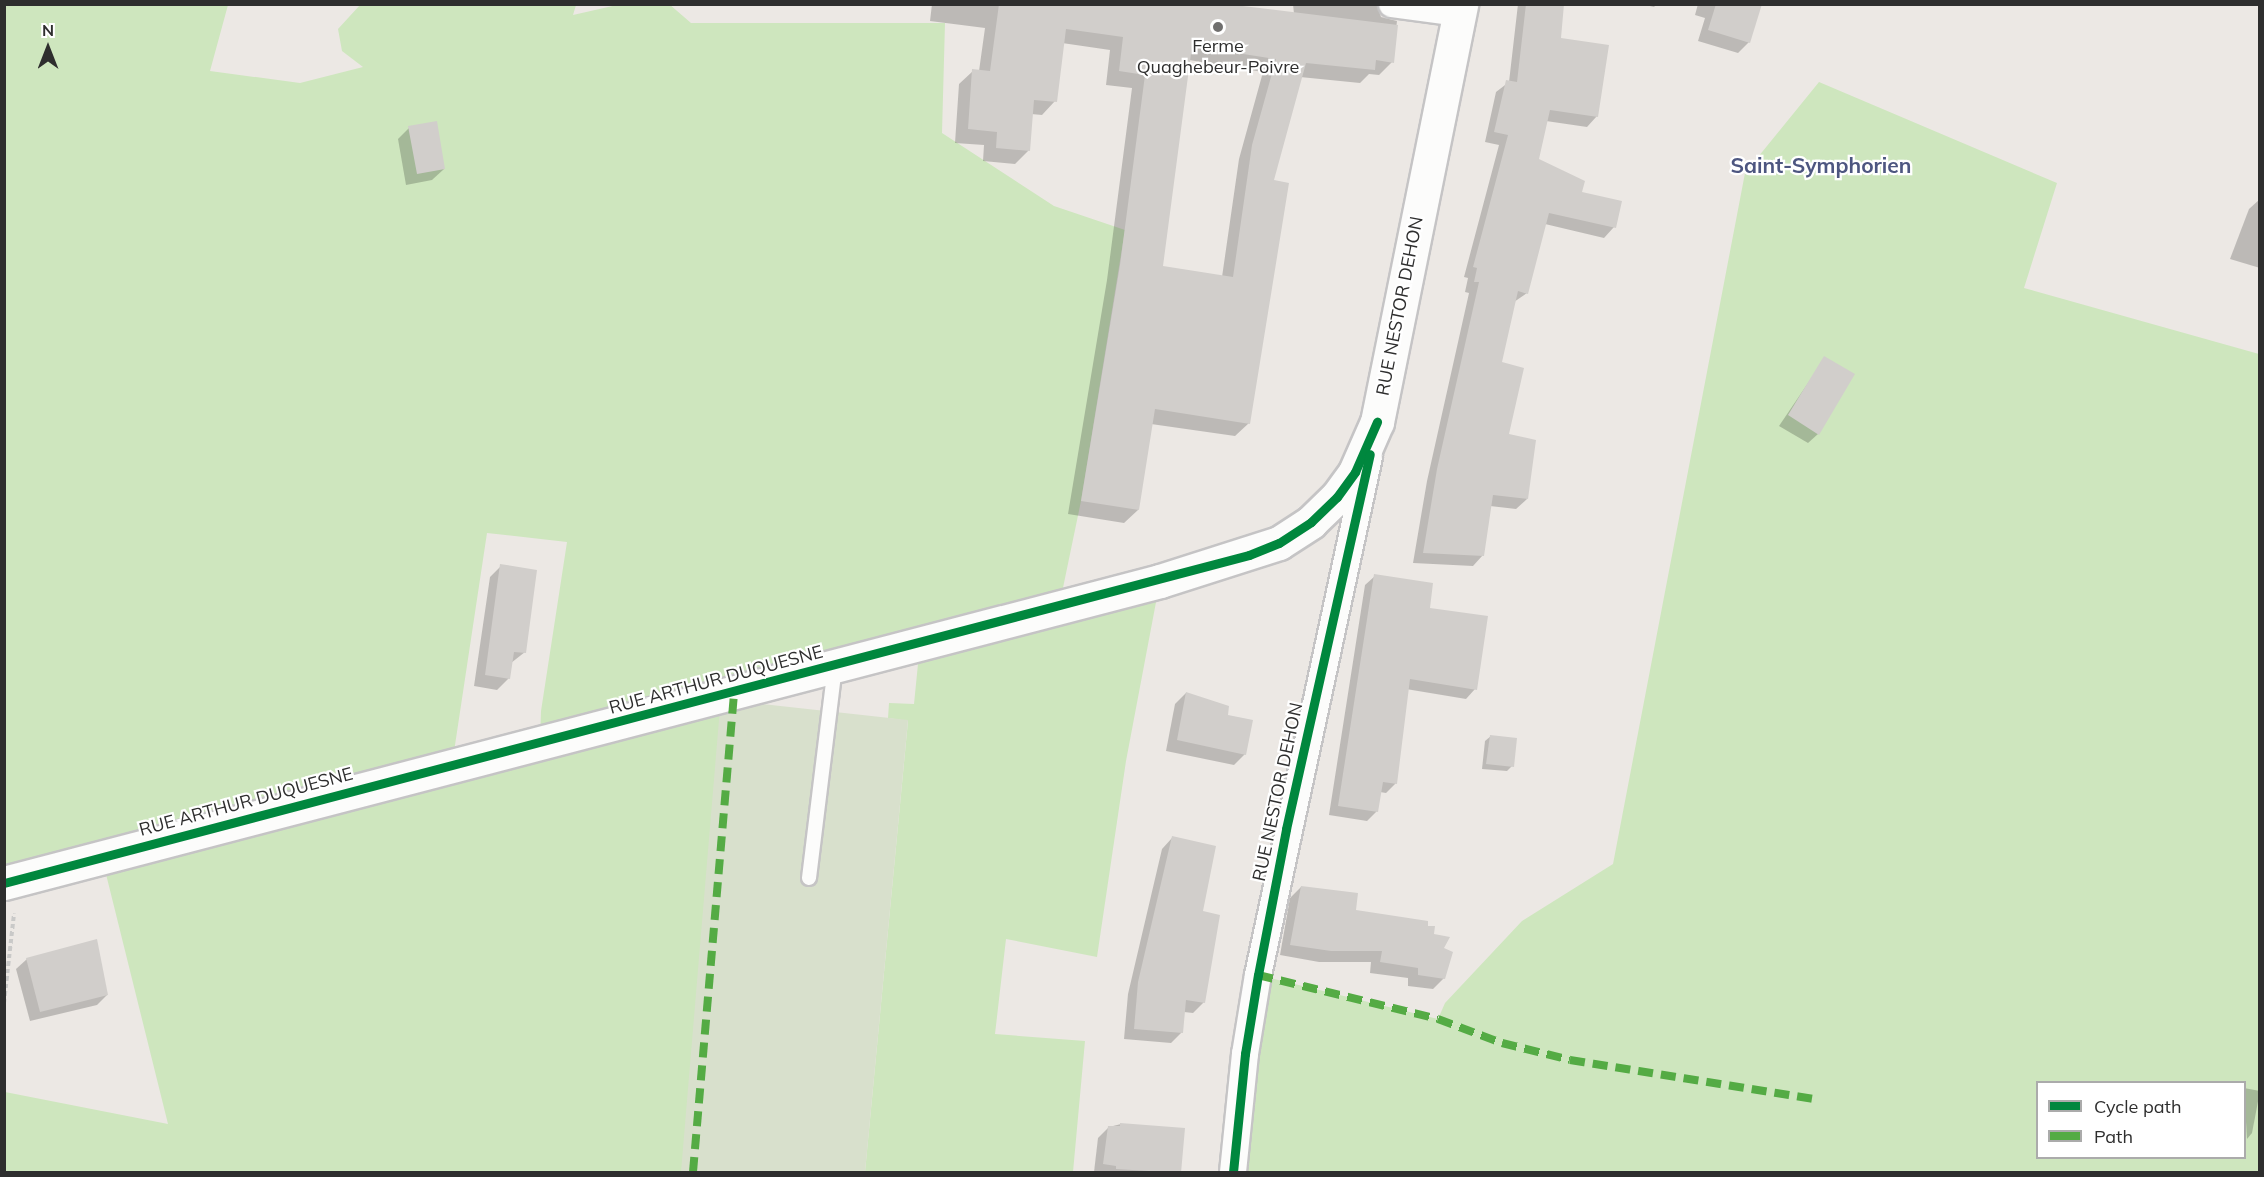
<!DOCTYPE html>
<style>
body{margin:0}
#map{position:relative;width:2264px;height:1177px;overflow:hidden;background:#ece8e4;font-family:Mulish,sans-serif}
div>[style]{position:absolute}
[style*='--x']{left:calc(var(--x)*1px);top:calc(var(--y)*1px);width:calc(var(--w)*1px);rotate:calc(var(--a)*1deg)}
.green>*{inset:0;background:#cee6be}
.cemetery>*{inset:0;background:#d8e0cc}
.shadow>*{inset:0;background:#0003}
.building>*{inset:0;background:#d1cecb}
.path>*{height:4px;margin-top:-2px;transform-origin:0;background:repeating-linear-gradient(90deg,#c9c9c8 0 4.5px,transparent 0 7.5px)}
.roads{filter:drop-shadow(2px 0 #c5c4c5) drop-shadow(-2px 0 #c5c4c5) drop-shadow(0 2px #c5c4c5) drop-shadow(0 -2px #c5c4c5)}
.lane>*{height:14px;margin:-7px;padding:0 7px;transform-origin:7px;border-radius:7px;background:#fcfcfb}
.street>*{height:26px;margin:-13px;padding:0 13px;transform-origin:13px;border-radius:13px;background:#fcfcfb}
.secondary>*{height:33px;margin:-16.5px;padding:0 16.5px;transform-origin:16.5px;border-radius:16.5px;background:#fcfcfb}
.quiet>*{height:8px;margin-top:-4px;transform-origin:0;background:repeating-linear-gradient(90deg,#54ab44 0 15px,transparent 0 23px)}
.cycleway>*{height:9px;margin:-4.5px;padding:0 4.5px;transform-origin:4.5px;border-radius:4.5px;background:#00873e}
.dots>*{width:16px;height:16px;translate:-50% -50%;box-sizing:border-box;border:3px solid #fff;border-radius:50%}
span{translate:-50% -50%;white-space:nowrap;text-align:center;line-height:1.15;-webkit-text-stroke:4.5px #fff;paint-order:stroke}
.poi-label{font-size:18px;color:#2e2e2e}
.street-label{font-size:18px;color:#2e2e2e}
.quarter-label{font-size:21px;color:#4d5680;font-weight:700}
.frame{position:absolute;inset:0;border:6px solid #2e2e2e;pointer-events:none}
.legend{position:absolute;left:2036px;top:1081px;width:210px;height:78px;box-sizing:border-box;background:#fff;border:2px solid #ababab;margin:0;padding:8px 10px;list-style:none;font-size:18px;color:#2e2e2e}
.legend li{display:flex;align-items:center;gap:12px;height:30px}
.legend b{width:30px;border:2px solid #ababab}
.north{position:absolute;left:18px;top:18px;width:60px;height:60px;-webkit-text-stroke:4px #fff;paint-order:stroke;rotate:0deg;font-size:16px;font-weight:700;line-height:24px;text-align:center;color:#2e2e2e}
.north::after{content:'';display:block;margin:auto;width:21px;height:27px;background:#2e2e2e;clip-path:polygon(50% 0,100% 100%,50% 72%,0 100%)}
</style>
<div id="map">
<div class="green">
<div style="clip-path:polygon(evenodd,669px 4px,691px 23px,945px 23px,942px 133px,1054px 206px,1125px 230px,1081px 501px,1059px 607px,1160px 581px,1126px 761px,1097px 957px,1006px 939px,995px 1034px,1085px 1041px,1073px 1172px,865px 1172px,908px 721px,888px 718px,889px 703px,914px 704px,920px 644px,734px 693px,704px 1172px,5px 1172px,5px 1092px,168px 1124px,102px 858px,5px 883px,5px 5px,228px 5px,210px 71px,300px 83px,363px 67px,342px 51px,338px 29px,360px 5px,576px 5px,573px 15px,617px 5px,669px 4px,487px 533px,567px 542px,541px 711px,540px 742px,452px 765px,487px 533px)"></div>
<div style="clip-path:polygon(evenodd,1819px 82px,2057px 183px,2024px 288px,2259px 354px,2259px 1172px,1233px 1172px,1258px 975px,1438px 1019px,1445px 1003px,1522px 921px,1613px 864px,1745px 173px,1819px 82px,2038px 1082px,2244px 1082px,2244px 1158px,2038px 1158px,2038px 1082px)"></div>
</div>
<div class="cemetery">
<div style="clip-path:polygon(721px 696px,743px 702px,908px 720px,865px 1172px,681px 1172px)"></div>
</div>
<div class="shadow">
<div style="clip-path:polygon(evenodd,932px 4px,1220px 4px,1294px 14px,1293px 4px,1377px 4px,1381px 17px,1397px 21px,1392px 62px,1379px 75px,1369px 74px,1360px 83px,1300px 77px,1273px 181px,1249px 423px,1235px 436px,1151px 424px,1138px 510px,1124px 523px,1068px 514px,1107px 280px,1132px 88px,1106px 85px,1110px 50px,1062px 43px,1055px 101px,1042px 115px,1031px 114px,1029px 150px,1015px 164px,983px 161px,984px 145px,955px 143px,959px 84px,973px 71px,979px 71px,985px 28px,930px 21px,932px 4px,1189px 60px,1263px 72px,1239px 159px,1222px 277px,1162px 268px,1189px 60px)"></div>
<div style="clip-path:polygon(1518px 4px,1563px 4px,1559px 39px,1597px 116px,1587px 127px,1546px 121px,1537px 160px,1580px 193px,1614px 227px,1604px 238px,1545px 224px,1527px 293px,1514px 302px,1500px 364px,1507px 435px,1527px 499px,1516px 509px,1490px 506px,1483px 555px,1473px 566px,1413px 563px,1427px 481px,1469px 293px,1465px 292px,1468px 278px,1464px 277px,1499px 145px,1485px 142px,1496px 92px,1509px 82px)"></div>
<div style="clip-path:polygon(1641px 4px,1657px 4px,1654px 7px)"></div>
<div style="clip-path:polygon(1698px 4px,1760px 4px,1749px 42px,1738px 53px,1698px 41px,1705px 18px,1695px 15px)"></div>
<div style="clip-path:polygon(409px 128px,444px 169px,432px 180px,406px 185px,398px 139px)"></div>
<div style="clip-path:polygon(2260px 199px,2260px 268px,2230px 259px,2249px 209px)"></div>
<div style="clip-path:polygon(1825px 358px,1818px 434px,1808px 443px,1779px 426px)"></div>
<div style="clip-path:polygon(501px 566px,525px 652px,511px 663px,509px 678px,497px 690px,474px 686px,490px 577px)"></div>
<div style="clip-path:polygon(1375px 576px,1428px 609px,1475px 689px,1466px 699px,1406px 689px,1396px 783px,1386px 793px,1380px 792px,1377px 811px,1367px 821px,1329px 815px,1365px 585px)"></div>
<div style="clip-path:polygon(1186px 693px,1226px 716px,1245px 754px,1234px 765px,1166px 751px,1175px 704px)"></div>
<div style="clip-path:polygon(1491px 736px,1512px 766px,1507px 771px,1482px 769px,1485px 741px)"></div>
<div style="clip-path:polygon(1172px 838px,1201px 913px,1204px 1002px,1193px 1013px,1184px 1012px,1182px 1032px,1171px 1043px,1124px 1039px,1128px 994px,1162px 849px)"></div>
<div style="clip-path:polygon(1301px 887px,1354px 911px,1426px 927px,1442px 948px,1444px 978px,1433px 989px,1408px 986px,1408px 978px,1370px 973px,1371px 962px,1319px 962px,1280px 955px,1290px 898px)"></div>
<div style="clip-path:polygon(27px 959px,107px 995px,97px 1005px,30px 1021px,16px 969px)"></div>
<div style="clip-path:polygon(2244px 1088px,2260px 1091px,2252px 1133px,2247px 1139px)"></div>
<div style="clip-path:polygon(1121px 1124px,1179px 1172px,1094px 1172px,1098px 1138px,1109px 1127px)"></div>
</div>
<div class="building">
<div style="clip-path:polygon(evenodd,999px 4px,1226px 4px,1398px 25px,1394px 63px,1376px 60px,1375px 70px,1306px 63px,1274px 180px,1289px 183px,1250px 424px,1155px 409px,1139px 510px,1081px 501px,1120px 265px,1145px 75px,1119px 71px,1123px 37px,1066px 29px,1057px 102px,1034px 100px,1030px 151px,996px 148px,997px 132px,968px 129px,972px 69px,990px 71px,999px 4px,1192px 46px,1276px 59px,1252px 145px,1233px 277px,1163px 266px,1192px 46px)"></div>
<div style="clip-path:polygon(1526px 4px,1564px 4px,1561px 38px,1609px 45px,1598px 117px,1550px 110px,1539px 159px,1585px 181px,1582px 192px,1622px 201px,1616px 228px,1549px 213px,1528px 294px,1518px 291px,1502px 362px,1524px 368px,1509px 434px,1536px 440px,1528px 499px,1493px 495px,1484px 556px,1423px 553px,1437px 469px,1479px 282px,1474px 282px,1477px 268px,1473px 267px,1508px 135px,1494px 132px,1506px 80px,1517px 82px)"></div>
<div style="clip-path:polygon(1716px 4px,1762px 4px,1750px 43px,1708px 30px)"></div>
<div style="clip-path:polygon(437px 121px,445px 169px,417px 174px,408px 126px)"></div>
<div style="clip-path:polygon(1824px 356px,1855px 374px,1819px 435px,1788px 415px)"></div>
<div style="clip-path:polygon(500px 564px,537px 570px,526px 653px,514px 652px,510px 679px,485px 675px)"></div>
<div style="clip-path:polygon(1374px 574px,1433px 583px,1430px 608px,1488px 616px,1477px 690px,1410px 679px,1397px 784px,1383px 782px,1378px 812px,1338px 806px)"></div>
<div style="clip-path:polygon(1186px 692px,1229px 706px,1228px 715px,1253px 720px,1246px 755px,1177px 740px)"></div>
<div style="clip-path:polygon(1490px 735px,1517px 738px,1514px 767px,1486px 764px)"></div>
<div style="clip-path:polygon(1172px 836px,1216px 846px,1203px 911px,1220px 915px,1205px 1003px,1186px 1000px,1183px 1033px,1134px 1029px,1138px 982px)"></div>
<div style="clip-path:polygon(1301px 886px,1358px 893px,1356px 910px,1428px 921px,1428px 926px,1435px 926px,1434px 934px,1450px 937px,1444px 948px,1453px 952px,1445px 979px,1418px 975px,1418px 968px,1380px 962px,1382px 951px,1331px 951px,1290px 945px)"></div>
<div style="clip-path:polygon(97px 939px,108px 995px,40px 1012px,26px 958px)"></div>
<div style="clip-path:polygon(1120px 1123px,1185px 1128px,1181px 1173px,1116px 1169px,1116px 1166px,1103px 1164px,1108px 1126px,1120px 1126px)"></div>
</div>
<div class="path">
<div style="--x:4;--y:1003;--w:90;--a:-83.6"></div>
</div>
<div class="roads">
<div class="lane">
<div style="--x:809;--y:878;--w:214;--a:-83"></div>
</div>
<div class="street">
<div style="--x:1392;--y:4;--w:68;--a:7.7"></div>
<div style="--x:1233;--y:1172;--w:119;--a:-84.2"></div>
<div style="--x:1245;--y:1054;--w:80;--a:-80.7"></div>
<div style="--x:1258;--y:975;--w:530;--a:-77.91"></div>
</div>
<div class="secondary">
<div style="--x:4;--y:883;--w:1195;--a:-14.64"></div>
<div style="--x:1160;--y:581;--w:125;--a:-17.7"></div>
<div style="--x:1279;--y:543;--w:38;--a:-33"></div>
<div style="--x:1311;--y:522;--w:36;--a:-44"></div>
<div style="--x:1337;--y:497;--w:31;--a:-54"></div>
<div style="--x:1355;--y:472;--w:55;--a:-66.3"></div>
<div style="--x:1377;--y:422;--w:426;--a:-78.6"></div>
</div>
</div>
<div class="quiet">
<div style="--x:1258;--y:975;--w:185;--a:13.7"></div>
<div style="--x:1438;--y:1019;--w:68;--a:20.6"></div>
<div style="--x:1502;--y:1043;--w:70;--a:14"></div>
<div style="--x:1570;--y:1060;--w:247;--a:9.1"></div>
<div style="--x:693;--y:1172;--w:481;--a:-85.1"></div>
</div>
<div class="cycleway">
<div style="--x:4;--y:883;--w:1287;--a:-14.76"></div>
<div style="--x:1249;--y:555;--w:32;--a:-22"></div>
<div style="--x:1279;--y:543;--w:38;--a:-33"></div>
<div style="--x:1311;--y:522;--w:36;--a:-44"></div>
<div style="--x:1337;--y:497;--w:31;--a:-54"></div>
<div style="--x:1355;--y:472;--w:55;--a:-66.3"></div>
<div style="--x:1233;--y:1172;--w:119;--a:-84.2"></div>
<div style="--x:1245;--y:1054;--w:80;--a:-80.7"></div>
<div style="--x:1258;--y:975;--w:149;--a:-79.1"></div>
<div style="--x:1286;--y:829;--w:384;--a:-77.4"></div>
</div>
<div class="dots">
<div style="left:1218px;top:27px;background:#706f6e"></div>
</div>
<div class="poi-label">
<span style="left:1218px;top:57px">Ferme<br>Quaghebeur-Poivre</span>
</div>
<div class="street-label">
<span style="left:1400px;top:306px;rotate:-79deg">RUE NESTOR DEHON</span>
<span style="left:716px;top:680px;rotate:-15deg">RUE ARTHUR DUQUESNE</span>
<span style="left:1278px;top:792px;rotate:-78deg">RUE NESTOR DEHON</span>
<span style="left:246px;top:802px;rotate:-15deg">RUE ARTHUR DUQUESNE</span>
</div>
<div class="quarter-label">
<span style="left:1821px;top:165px">Saint-Symphorien</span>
</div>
<div class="frame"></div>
<ul class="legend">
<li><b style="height:8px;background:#00873e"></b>Cycle path</li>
<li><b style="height:8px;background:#54ab44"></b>Path</li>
</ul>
<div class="north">N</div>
</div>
